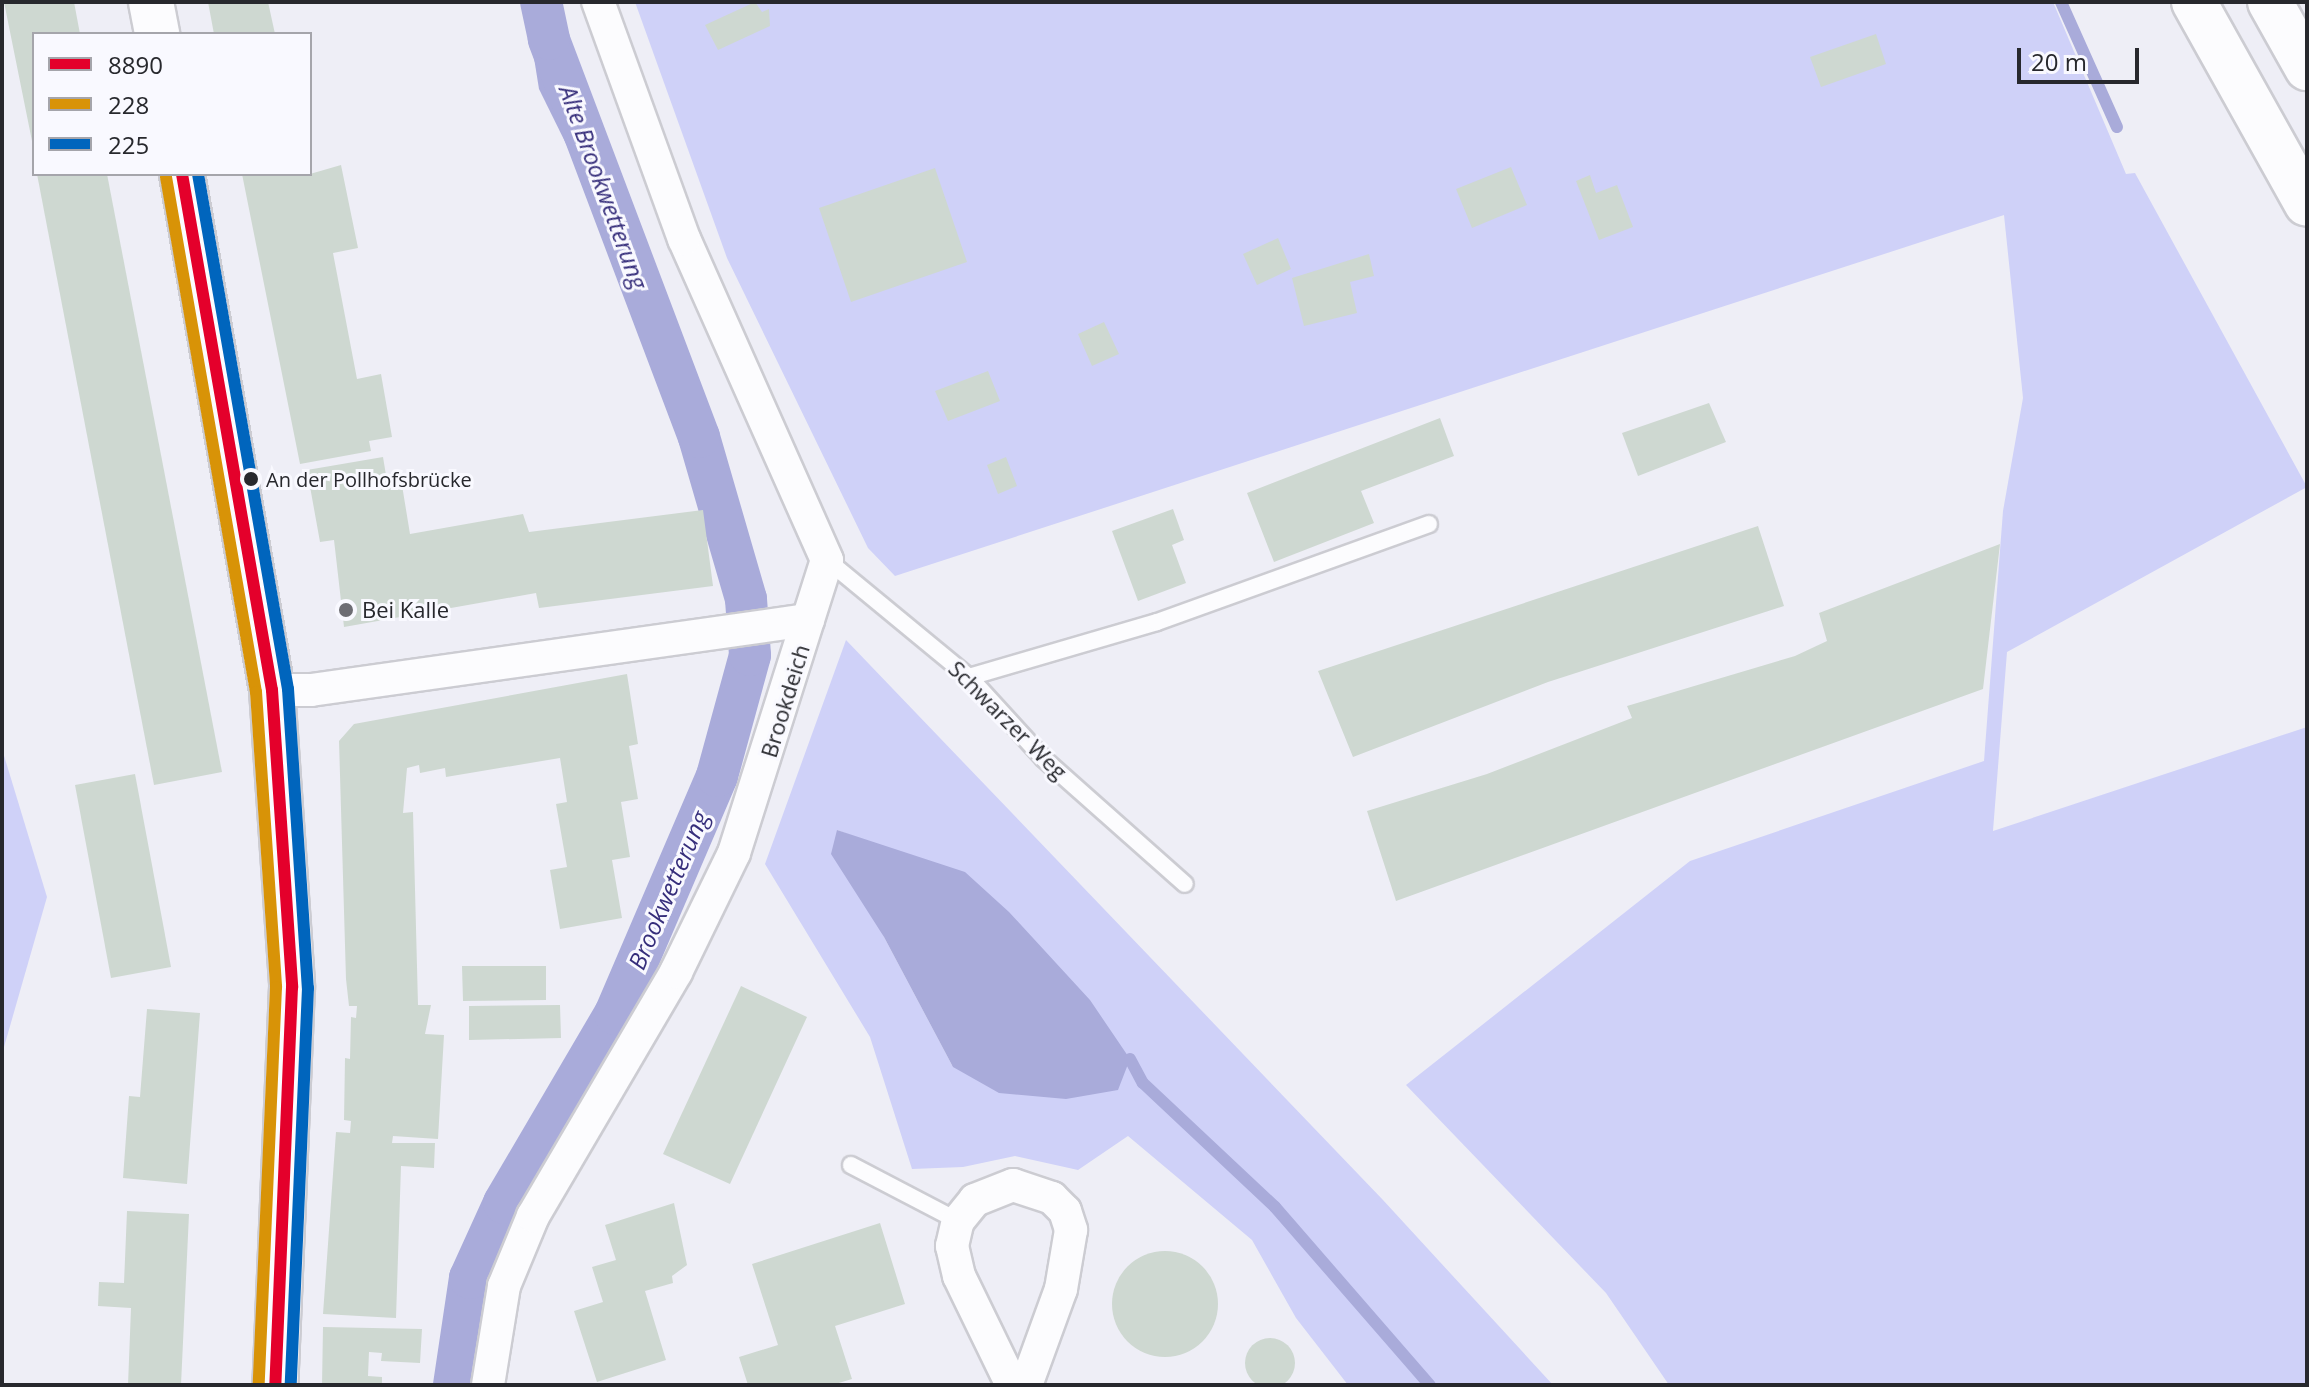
<!DOCTYPE html>
<meta charset="utf-8">
<style>
body{margin:0}
#map{position:relative;width:2309px;height:1387px;overflow:hidden;background:#eeeef6;font-family:"Open Sans",sans-serif}
div>[style]{position:absolute}
[style*='--x']{left:calc(var(--x)*1px);top:calc(var(--y)*1px);width:calc(var(--w)*1px);rotate:calc(var(--a)*1deg)}
.green>*{inset:0;background:#cfd1f8}
.water>*{inset:0;background:#a9abda}
.stream>*{height:12px;margin:-6px;padding:0 6px;transform-origin:6px;border-radius:6px;background:#a9abda}
.canal>*{height:42px;margin:-21px;padding:0 21px;transform-origin:21px;border-radius:21px;background:#a9abda}
.building>*{inset:0;background:#ced8d1}
.round{border-radius:50%}
.roads{filter:drop-shadow(2px 0 #ccccd2) drop-shadow(-2px 0 #ccccd2) drop-shadow(0 2px #ccccd2) drop-shadow(0 -2px #ccccd2)}
.service>*{height:16px;margin:-8px;padding:0 8px;transform-origin:8px;border-radius:8px;background:#fcfcfe}
.minor>*{height:32px;margin:-16px;padding:0 16px;transform-origin:16px;border-radius:16px;background:#fcfcfe}
.secondary>*{height:44px;margin:-22px;padding:0 22px;transform-origin:22px;border-radius:22px;background:#fcfcfe}
.motorway>*{height:44px;margin:-22px;padding:0 22px;transform-origin:22px;border-radius:22px;background:#fcfcfe}
.bus-1>*{height:12px;margin:-6px;padding:0 6px;transform-origin:6px;border-radius:6px;background:#e4002b}
.bus-2>*{height:12px;margin:-6px;padding:0 6px;transform-origin:6px;border-radius:6px;background:#d89307}
.bus-3>*{height:12px;margin:-6px;padding:0 6px;transform-origin:6px;border-radius:6px;background:#0065bd}
.dots>*{width:22px;height:22px;translate:-50% -50%;box-sizing:border-box;border:4px solid #f9f9ff;border-radius:50%}
span{translate:-50% -50%;white-space:nowrap;text-align:center;line-height:1.15;-webkit-text-stroke:6px #f9f9ff;paint-order:stroke}
.bus-label{font-size:20px;color:#27282d}
.left{translate:0 -50%;text-align:left}
.poi-label{font-size:22px;color:#27282d}
.street-label{font-size:22px;color:#27282d}
.water-label{font-size:24px;color:#362e7b;font-style:italic}
.frame{position:absolute;inset:0;border:4px solid #27282d;pointer-events:none}
.legend{position:absolute;left:32px;top:32px;width:280px;height:144px;box-sizing:border-box;background:#f9f9ff;border:2px solid #a5a5ab;margin:0;padding:10px 14px;list-style:none;font-size:24px;color:#27282d}
.legend li{display:flex;align-items:center;gap:16px;height:40px}
.legend b{width:40px;border:2px solid #a5a5ab}
.scale{position:absolute;left:2017px;top:48px;width:122px;height:36px;box-sizing:border-box;border:4px solid #27282d;border-top:0;padding-left:10px;font-size:24px;line-height:28px;white-space:nowrap;color:#27282d;-webkit-text-stroke:6px #f9f9ff;paint-order:stroke}
</style>
<div id="map">
<div class="green">
<div style="clip-path:polygon(635px 2px,2053px 2px,2126px 174px,2135px 173px,2307px 487px,2007px 652px,1993px 831px,2307px 727px,2307px 1385px,1669px 1385px,1606px 1293px,1406px 1085px,1690px 861px,1984px 761px,2003px 511px,2023px 398px,2004px 215px,895px 576px,868px 548px,727px 258px)"></div>
<div style="clip-path:polygon(evenodd,846px 640px,1383px 1200px,1553px 1385px,1348px 1385px,1296px 1318px,1252px 1240px,1128px 1136px,1078px 1170px,1015px 1156px,963px 1167px,912px 1169px,870px 1037px,765px 864px,846px 640px,837px 830px,874px 844px,953px 1067px,884px 937px,837px 830px)"></div>
<div style="clip-path:polygon(2px 749px,47px 897px,2px 1054px)"></div>
</div>
<div class="water">
<div style="clip-path:polygon(525px 2px,555px 2px,569px 65px,575px 162px,539px 89px)"></div>
<div style="clip-path:polygon(837px 830px,965px 872px,1009px 912px,1090px 1000px,1130px 1059px,1118px 1090px,1066px 1099px,999px 1093px,953px 1067px,884px 937px,831px 854px)"></div>
</div>
<div class="stream">
<div style="--x:2061;--y:2;--w:137;--a:65.9"></div>
<div style="--x:1130;--y:1059;--w:27;--a:62"></div>
<div style="--x:1143;--y:1083;--w:181;--a:43.2"></div>
<div style="--x:1275;--y:1207;--w:236;--a:49"></div>
</div>
<div class="canal">
<div style="--x:454;--y:1385;--w:108;--a:-81.5"></div>
<div style="--x:470;--y:1278;--w:82;--a:-65.6"></div>
<div style="--x:504;--y:1203;--w:219;--a:-59.6"></div>
<div style="--x:615;--y:1014;--w:259;--a:-66.8"></div>
<div style="--x:717;--y:776;--w:125;--a:-74.7"></div>
<div style="--x:750;--y:655;--w:56;--a:-94.1"></div>
<div style="--x:746;--y:599;--w:169;--a:-106.2"></div>
<div style="--x:699;--y:437;--w:425;--a:-110.7"></div>
<div style="--x:549;--y:39;--w:38;--a:-102"></div>
</div>
<div class="building">
<div style="clip-path:polygon(4px 2px,74px 2px,80px 34px,34px 34px,34px 151px)"></div>
<div style="clip-path:polygon(208px 2px,268px 2px,275px 34px,214px 34px)"></div>
<div style="clip-path:polygon(755px 2px,762px 12px,769px 9px,770px 26px,718px 50px,705px 25px)"></div>
<div style="clip-path:polygon(1876px 34px,1886px 64px,1821px 87px,1810px 57px)"></div>
<div style="clip-path:polygon(341px 165px,358px 248px,333px 253px,357px 379px,381px 374px,392px 437px,369px 441px,371px 451px,300px 464px,242px 174px,310px 174px)"></div>
<div style="clip-path:polygon(1511px 167px,1527px 205px,1472px 228px,1456px 189px)"></div>
<div style="clip-path:polygon(935px 168px,967px 262px,851px 302px,819px 208px)"></div>
<div style="clip-path:polygon(37px 174px,107px 174px,222px 772px,154px 785px)"></div>
<div style="clip-path:polygon(1590px 175px,1596px 193px,1617px 185px,1633px 227px,1599px 240px,1576px 181px)"></div>
<div style="clip-path:polygon(1278px 238px,1291px 269px,1257px 285px,1243px 254px)"></div>
<div style="clip-path:polygon(1369px 254px,1374px 276px,1350px 282px,1357px 313px,1304px 326px,1292px 278px)"></div>
<div style="clip-path:polygon(1104px 322px,1119px 354px,1092px 366px,1078px 334px)"></div>
<div style="clip-path:polygon(988px 371px,1000px 401px,948px 421px,935px 391px)"></div>
<div style="clip-path:polygon(1709px 403px,1726px 442px,1638px 476px,1622px 433px)"></div>
<div style="clip-path:polygon(1440px 418px,1454px 456px,1361px 491px,1374px 523px,1274px 562px,1247px 493px)"></div>
<div style="clip-path:polygon(383px 457px,387px 481px,401px 479px,410px 534px,523px 514px,529px 532px,703px 510px,713px 586px,539px 608px,536px 593px,344px 627px,334px 540px,320px 542px,307px 470px)"></div>
<div style="clip-path:polygon(1006px 457px,1017px 486px,998px 494px,987px 465px)"></div>
<div style="clip-path:polygon(1173px 509px,1184px 540px,1172px 545px,1186px 583px,1138px 601px,1112px 531px)"></div>
<div style="clip-path:polygon(1758px 526px,1784px 606px,1548px 682px,1353px 757px,1318px 671px)"></div>
<div style="clip-path:polygon(2000px 544px,1983px 689px,1396px 901px,1367px 811px,1487px 774px,1632px 718px,1627px 706px,1795px 656px,1827px 641px,1819px 613px)"></div>
<div style="clip-path:polygon(627px 674px,638px 744px,629px 746px,638px 799px,621px 802px,630px 857px,612px 860px,622px 918px,560px 929px,550px 870px,567px 867px,556px 804px,567px 802px,560px 758px,446px 777px,445px 768px,420px 773px,419px 765px,407px 768px,403px 813px,413px 812px,418px 1005px,431px 1005px,425px 1034px,444px 1035px,438px 1139px,393px 1136px,392px 1143px,435px 1143px,434px 1168px,401px 1166px,396px 1318px,323px 1314px,336px 1132px,350px 1133px,351px 1121px,344px 1120px,345px 1058px,350px 1059px,351px 1017px,356px 1018px,357px 1006px,349px 1006px,346px 979px,339px 741px,354px 724px)"></div>
<div style="clip-path:polygon(135px 774px,171px 967px,111px 978px,75px 785px)"></div>
<div style="clip-path:polygon(462px 966px,546px 966px,546px 1000px,463px 1001px)"></div>
<div style="clip-path:polygon(741px 986px,807px 1017px,730px 1184px,663px 1154px)"></div>
<div style="clip-path:polygon(560px 1005px,561px 1038px,469px 1040px,469px 1006px)"></div>
<div style="clip-path:polygon(147px 1009px,200px 1013px,187px 1184px,123px 1178px,129px 1096px,140px 1097px)"></div>
<div style="clip-path:polygon(674px 1203px,687px 1265px,672px 1276px,673px 1283px,645px 1291px,666px 1360px,597px 1382px,574px 1311px,603px 1302px,592px 1267px,616px 1260px,605px 1225px)"></div>
<div style="clip-path:polygon(127px 1211px,189px 1214px,181px 1385px,128px 1385px,131px 1308px,98px 1306px,99px 1282px,124px 1283px)"></div>
<div style="clip-path:polygon(880px 1223px,905px 1304px,835px 1326px,852px 1379px,832px 1385px,748px 1385px,739px 1357px,778px 1345px,752px 1264px)"></div>
<div class="round" style="left:1112px;top:1251px;width:106px;height:106px"></div>
<div style="clip-path:polygon(323px 1327px,422px 1329px,420px 1363px,381px 1361px,382px 1353px,369px 1352px,368px 1376px,382px 1377px,382px 1385px,322px 1385px)"></div>
<div class="round" style="left:1245px;top:1338px;width:50px;height:50px"></div>
</div>
<div class="roads">
<div class="service">
<div style="--x:827;--y:560;--w:184;--a:39.5"></div>
<div style="--x:969;--y:677;--w:111;--a:47.6"></div>
<div style="--x:1044;--y:759;--w:188;--a:41.6"></div>
<div style="--x:969;--y:677;--w:196;--a:-16.3"></div>
<div style="--x:1157;--y:622;--w:289;--a:-19.8"></div>
<div style="--x:851;--y:1165;--w:121;--a:27.6"></div>
</div>
<div class="minor">
<div style="--x:272;--y:690;--w:39;--a:0"></div>
<div style="--x:311;--y:690;--w:502;--a:-8.02"></div>
<div style="--x:488;--y:1385;--w:100;--a:-80.8"></div>
<div style="--x:504;--y:1286;--w:76;--a:-67.5"></div>
<div style="--x:533;--y:1216;--w:283;--a:-59.6"></div>
<div style="--x:676;--y:972;--w:132;--a:-64"></div>
<div style="--x:734;--y:853;--w:307;--a:-72.4"></div>
<div style="--x:827;--y:560;--w:351;--a:-114"></div>
<div style="--x:684;--y:239;--w:252;--a:-109.9"></div>
<div style="--x:1012;--y:1385;--w:121;--a:-115.9"></div>
<div style="--x:959;--y:1276;--w:31;--a:-103"></div>
<div style="--x:952;--y:1246;--w:26;--a:-77"></div>
<div style="--x:958;--y:1221;--w:27;--a:-51"></div>
<div style="--x:975;--y:1200;--w:41;--a:-21.5"></div>
<div style="--x:1013;--y:1185;--w:41;--a:18.4"></div>
<div style="--x:1052;--y:1198;--w:18;--a:45"></div>
<div style="--x:1065;--y:1211;--w:20;--a:72"></div>
<div style="--x:1071;--y:1230;--w:60;--a:99.6"></div>
<div style="--x:1061;--y:1289;--w:102;--a:110"></div>
</div>
<div class="secondary">
<div style="--x:151;--y:2;--w:33;--a:79"></div>
<div style="--x:182;--y:174;--w:524;--a:80.11"></div>
<div style="--x:272;--y:690;--w:298;--a:86.1"></div>
<div style="--x:292;--y:987;--w:398;--a:92.4"></div>
</div>
<div class="motorway">
<div style="--x:2194;--y:2;--w:231;--a:60.8"></div>
<div style="--x:2270;--y:2;--w:76;--a:60.7"></div>
</div>
</div>
<div class="bus-1">
<div style="--x:182;--y:174;--w:524;--a:80.11"></div>
<div style="--x:272;--y:690;--w:298;--a:86.1"></div>
<div style="--x:292;--y:987;--w:398;--a:92.4"></div>
</div>
<div class="bus-2">
<div style="--x:166;--y:177;--w:523;--a:80.09"></div>
<div style="--x:256;--y:692;--w:296;--a:86.1"></div>
<div style="--x:276;--y:987;--w:397;--a:92.5"></div>
</div>
<div class="bus-3">
<div style="--x:198;--y:174;--w:523;--a:80.09"></div>
<div style="--x:288;--y:689;--w:300;--a:86.2"></div>
<div style="--x:308;--y:988;--w:397;--a:92.5"></div>
</div>
<div class="dots">
<div style="left:251px;top:479px;background:#27282d"></div>
<div style="left:346px;top:610px;background:#6d6d73"></div>
</div>
<div class="bus-label">
<span class="left" style="left:266px;top:479px">An der Pollhofsbrücke</span>
</div>
<div class="poi-label">
<span class="left" style="left:362px;top:610px">Bei Kalle</span>
</div>
<div class="street-label">
<span style="left:785px;top:701px;rotate:-73deg">Brookdeich</span>
<span style="left:1008px;top:720px;rotate:45deg">Schwarzer Weg</span>
</div>
<div class="water-label">
<span style="left:604px;top:187px;rotate:70deg">Alte Brookwetterung</span>
<span style="left:668px;top:890px;rotate:-67deg">Brookwetterung</span>
</div>
<div class="frame"></div>
<ul class="legend">
<li><b style="height:10px;background:#e4002b"></b>8890</li>
<li><b style="height:10px;background:#d89307"></b>228</li>
<li><b style="height:10px;background:#0065bd"></b>225</li>
</ul>
<div class="scale">20 m</div>
</div>
